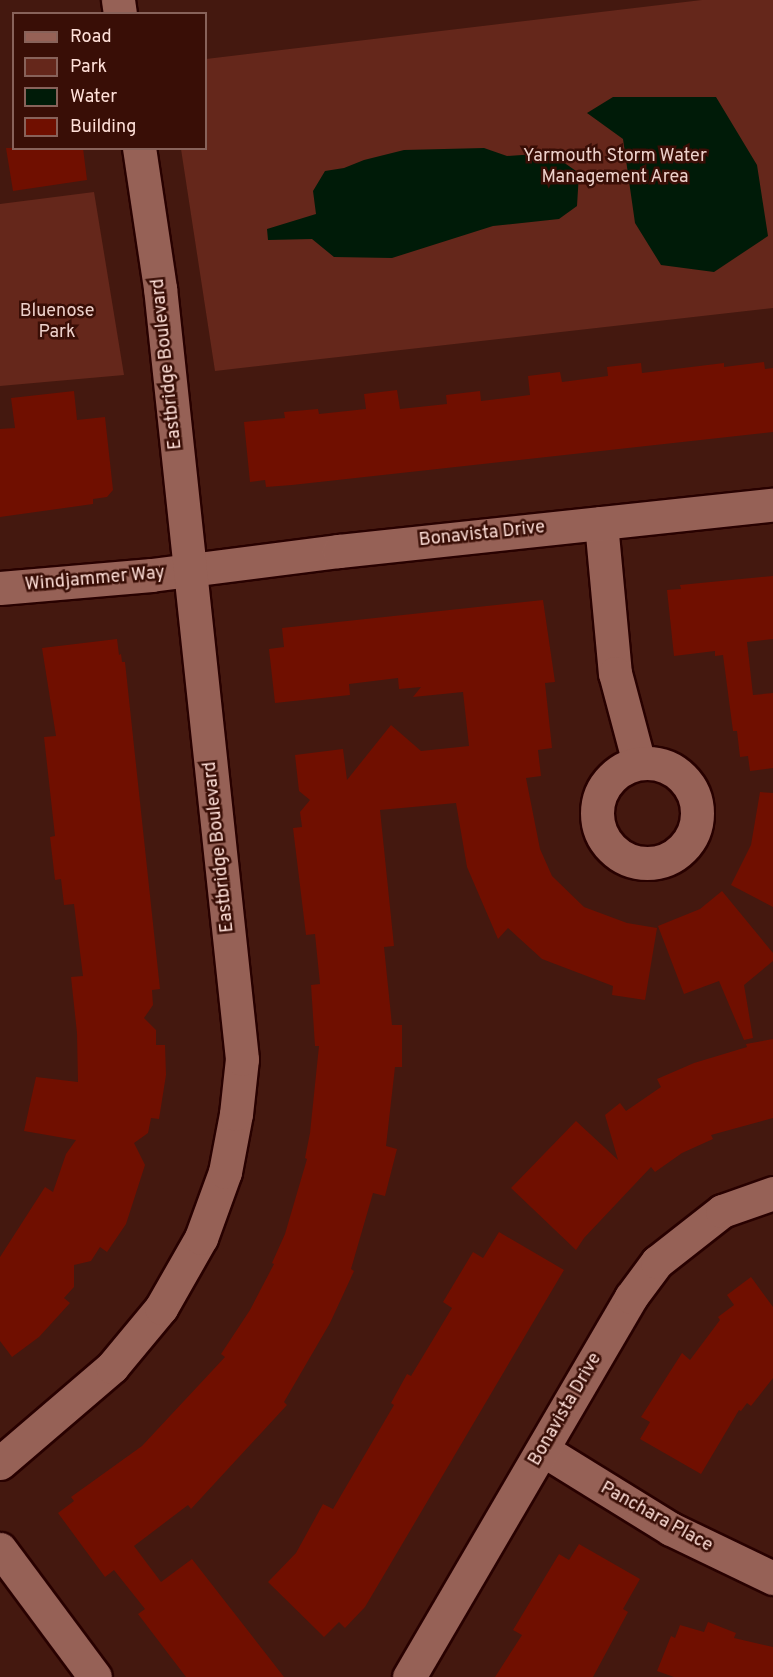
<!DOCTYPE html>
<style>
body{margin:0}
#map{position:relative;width:773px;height:1677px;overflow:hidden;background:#44180f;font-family:Overpass,sans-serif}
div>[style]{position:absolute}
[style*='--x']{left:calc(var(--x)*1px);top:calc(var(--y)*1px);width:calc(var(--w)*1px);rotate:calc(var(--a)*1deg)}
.green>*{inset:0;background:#65271b}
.water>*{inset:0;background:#001b08}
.building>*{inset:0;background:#700f00}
.roads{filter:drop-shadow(2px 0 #280100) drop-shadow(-2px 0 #280100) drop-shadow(0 2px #280100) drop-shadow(0 -2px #280100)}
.minor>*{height:33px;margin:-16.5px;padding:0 16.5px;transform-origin:16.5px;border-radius:16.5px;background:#966156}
.minor>.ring{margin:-16.5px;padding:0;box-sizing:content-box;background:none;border:33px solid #966156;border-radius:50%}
span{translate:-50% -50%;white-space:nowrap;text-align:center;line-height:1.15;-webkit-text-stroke:5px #390e06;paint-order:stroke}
.park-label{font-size:18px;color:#edd1cb}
.street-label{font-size:18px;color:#ffe0d9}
.legend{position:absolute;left:12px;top:12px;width:195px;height:138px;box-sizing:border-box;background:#390e06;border:2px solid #88625a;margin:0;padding:8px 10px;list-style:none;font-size:18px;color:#ffe0d9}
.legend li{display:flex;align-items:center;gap:12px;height:30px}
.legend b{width:30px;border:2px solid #88625a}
</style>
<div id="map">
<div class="green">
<div style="clip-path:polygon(702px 0,773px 0,773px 308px,215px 371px,181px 149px,206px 148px,206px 59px)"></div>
<div style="clip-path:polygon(94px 192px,124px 375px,0 386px,0 204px)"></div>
</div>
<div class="water">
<div style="clip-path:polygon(613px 97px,716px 97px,757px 165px,768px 236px,714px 272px,661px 265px,635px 223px,623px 139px,587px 113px)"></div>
<div style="clip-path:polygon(484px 148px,507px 156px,550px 153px,579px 173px,577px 206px,559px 219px,493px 226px,392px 258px,334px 257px,312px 239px,268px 240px,267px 229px,316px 214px,313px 191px,325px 171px,344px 168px,364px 160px,404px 150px)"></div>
</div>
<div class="building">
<div style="clip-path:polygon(6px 148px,83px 148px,87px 180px,13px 191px)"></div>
<div style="clip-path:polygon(764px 362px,765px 369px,773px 368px,773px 432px,292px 485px,266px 487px,265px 480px,250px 482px,244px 422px,285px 418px,284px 412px,318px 409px,319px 414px,366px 409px,364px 394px,397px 390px,400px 409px,447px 404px,446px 395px,480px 391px,481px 401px,530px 395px,528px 376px,560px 372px,562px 382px,608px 376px,607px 367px,641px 363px,642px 373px,724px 363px,724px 367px)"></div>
<div style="clip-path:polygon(74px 391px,77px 420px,105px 417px,113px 490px,107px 497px,93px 499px,93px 504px,0 517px,0 429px,15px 428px,11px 398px)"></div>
<div style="clip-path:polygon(773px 576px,773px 639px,747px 642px,753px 695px,773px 693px,773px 768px,750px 771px,748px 756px,740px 757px,737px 731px,733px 731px,723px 655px,715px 656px,715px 651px,674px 656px,667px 590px,681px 589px,680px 585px)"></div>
<div style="clip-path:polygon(543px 600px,555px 682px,545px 683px,552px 748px,538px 750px,541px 776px,526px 778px,540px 849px,552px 876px,584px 907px,627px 923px,657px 928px,645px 1000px,612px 995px,613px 986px,542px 959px,508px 928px,498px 939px,467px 867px,456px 803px,380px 810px,394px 946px,384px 947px,392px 1025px,402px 1025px,402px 1067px,395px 1067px,386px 1146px,397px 1149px,385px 1196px,373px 1193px,351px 1269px,354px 1271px,330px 1323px,284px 1402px,287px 1405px,191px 1509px,188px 1505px,134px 1546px,161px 1582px,192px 1559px,284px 1677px,186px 1677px,138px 1614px,145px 1609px,114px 1570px,105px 1577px,58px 1513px,74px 1501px,71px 1497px,142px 1446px,225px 1357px,221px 1354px,250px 1310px,274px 1264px,272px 1263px,285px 1234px,307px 1159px,305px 1158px,310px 1133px,319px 1046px,315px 1046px,311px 985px,320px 984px,315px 934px,306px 935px,293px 828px,302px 827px,300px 812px,310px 800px,299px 791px,295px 755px,343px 749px,347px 780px,391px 725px,421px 751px,469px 746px,463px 692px,413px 697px,421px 687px,399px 689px,398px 678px,349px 684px,350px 695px,275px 703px,269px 649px,284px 647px,282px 628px)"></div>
<div style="clip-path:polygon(117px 639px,119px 655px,121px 654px,122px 662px,125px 662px,160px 989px,152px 990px,153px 1005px,144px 1018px,156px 1030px,156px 1045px,165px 1045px,166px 1075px,159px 1119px,151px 1118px,148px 1133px,134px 1143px,145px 1165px,126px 1224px,107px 1252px,100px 1247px,91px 1261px,74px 1265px,74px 1287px,64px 1298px,70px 1303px,39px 1337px,12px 1357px,0 1341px,0 1257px,45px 1187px,53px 1192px,66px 1154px,76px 1140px,24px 1131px,36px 1077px,78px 1082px,77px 1033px,71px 977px,83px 976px,74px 904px,64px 905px,61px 879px,55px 880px,50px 837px,55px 836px,44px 737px,56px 736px,42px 648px)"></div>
<div style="clip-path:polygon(760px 792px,773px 793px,773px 907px,731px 885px,751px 845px)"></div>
<div style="clip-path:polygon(722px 891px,773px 953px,773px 961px,744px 985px,753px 1038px,744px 1040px,719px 981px,684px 994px,658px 926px,700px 909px)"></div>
<div style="clip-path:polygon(773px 1039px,773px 1118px,711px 1135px,713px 1139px,682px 1153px,655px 1172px,651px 1167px,584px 1238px,576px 1250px,511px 1188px,576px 1121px,618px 1160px,605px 1115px,620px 1103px,626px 1111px,661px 1087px,657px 1079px,694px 1063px,747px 1047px,746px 1044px)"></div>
<div style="clip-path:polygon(499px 1232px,564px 1270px,365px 1607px,345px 1628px,339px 1622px,324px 1637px,268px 1582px,296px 1553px,323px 1504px,333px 1509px,394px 1405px,391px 1403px,407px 1374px,411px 1376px,452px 1308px,443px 1302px,473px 1252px,483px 1258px)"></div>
<div style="clip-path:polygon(751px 1277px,773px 1307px,773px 1378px,751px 1406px,747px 1403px,741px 1411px,739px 1410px,701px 1474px,640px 1439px,650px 1422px,641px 1417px,682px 1353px,690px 1360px,720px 1320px,718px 1317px,734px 1305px,727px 1295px)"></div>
<div style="clip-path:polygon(579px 1544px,640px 1579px,623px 1609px,628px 1612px,593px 1677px,495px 1677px,522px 1635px,513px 1630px,559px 1554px,569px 1560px)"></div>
<div style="clip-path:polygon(708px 1622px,736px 1633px,734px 1638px,773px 1647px,773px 1677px,674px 1677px,657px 1671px,671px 1636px,675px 1638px,680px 1625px,704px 1632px)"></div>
</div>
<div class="roads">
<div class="minor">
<div style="--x:118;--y:0;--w:14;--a:82"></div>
<div style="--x:601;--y:523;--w:151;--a:84.7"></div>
<div style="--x:615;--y:673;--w:93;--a:75.1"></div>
<div style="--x:0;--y:588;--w:152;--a:-4.9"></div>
<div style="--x:151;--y:575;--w:190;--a:-7.3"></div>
<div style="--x:339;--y:551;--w:436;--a:-6.1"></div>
<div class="ring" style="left:597px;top:763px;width:67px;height:67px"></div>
<div style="--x:543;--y:1450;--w:150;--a:31.7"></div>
<div style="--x:671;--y:1529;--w:113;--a:25.7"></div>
<div style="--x:0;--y:1463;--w:148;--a:-40.6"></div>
<div style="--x:112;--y:1367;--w:77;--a:-50.3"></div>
<div style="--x:161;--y:1308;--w:81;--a:-60.3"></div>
<div style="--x:201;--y:1238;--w:70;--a:-70"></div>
<div style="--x:225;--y:1172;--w:59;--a:-79.3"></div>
<div style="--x:236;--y:1114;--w:55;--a:-83.8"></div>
<div style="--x:242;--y:1059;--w:775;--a:-96.07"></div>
<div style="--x:160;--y:288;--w:142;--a:-98.5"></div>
<div style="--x:0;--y:1549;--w:159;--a:53.4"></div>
<div style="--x:409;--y:1677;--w:440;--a:-59.7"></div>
<div style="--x:631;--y:1297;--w:44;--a:-53.4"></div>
<div style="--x:657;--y:1262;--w:83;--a:-38.1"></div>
<div style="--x:722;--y:1211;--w:54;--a:-19.4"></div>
</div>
</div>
<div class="park-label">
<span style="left:615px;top:168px">Yarmouth Storm Water<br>Management Area</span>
<span style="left:57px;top:323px">Bluenose<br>Park</span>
</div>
<div class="street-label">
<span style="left:168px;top:364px;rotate:-96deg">Eastbridge Boulevard</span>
<span style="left:482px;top:535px;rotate:-6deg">Bonavista Drive</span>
<span style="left:95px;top:580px;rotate:-5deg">Windjammer Way</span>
<span style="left:220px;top:847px;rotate:-96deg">Eastbridge Boulevard</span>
<span style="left:566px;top:1410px;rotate:-60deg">Bonavista Drive</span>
<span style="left:656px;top:1518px;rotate:29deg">Panchara Place</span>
</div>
<ul class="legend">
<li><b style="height:8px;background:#966156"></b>Road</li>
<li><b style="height:16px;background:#65271b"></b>Park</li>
<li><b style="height:16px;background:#001b08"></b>Water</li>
<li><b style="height:16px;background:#700f00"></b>Building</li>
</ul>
</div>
